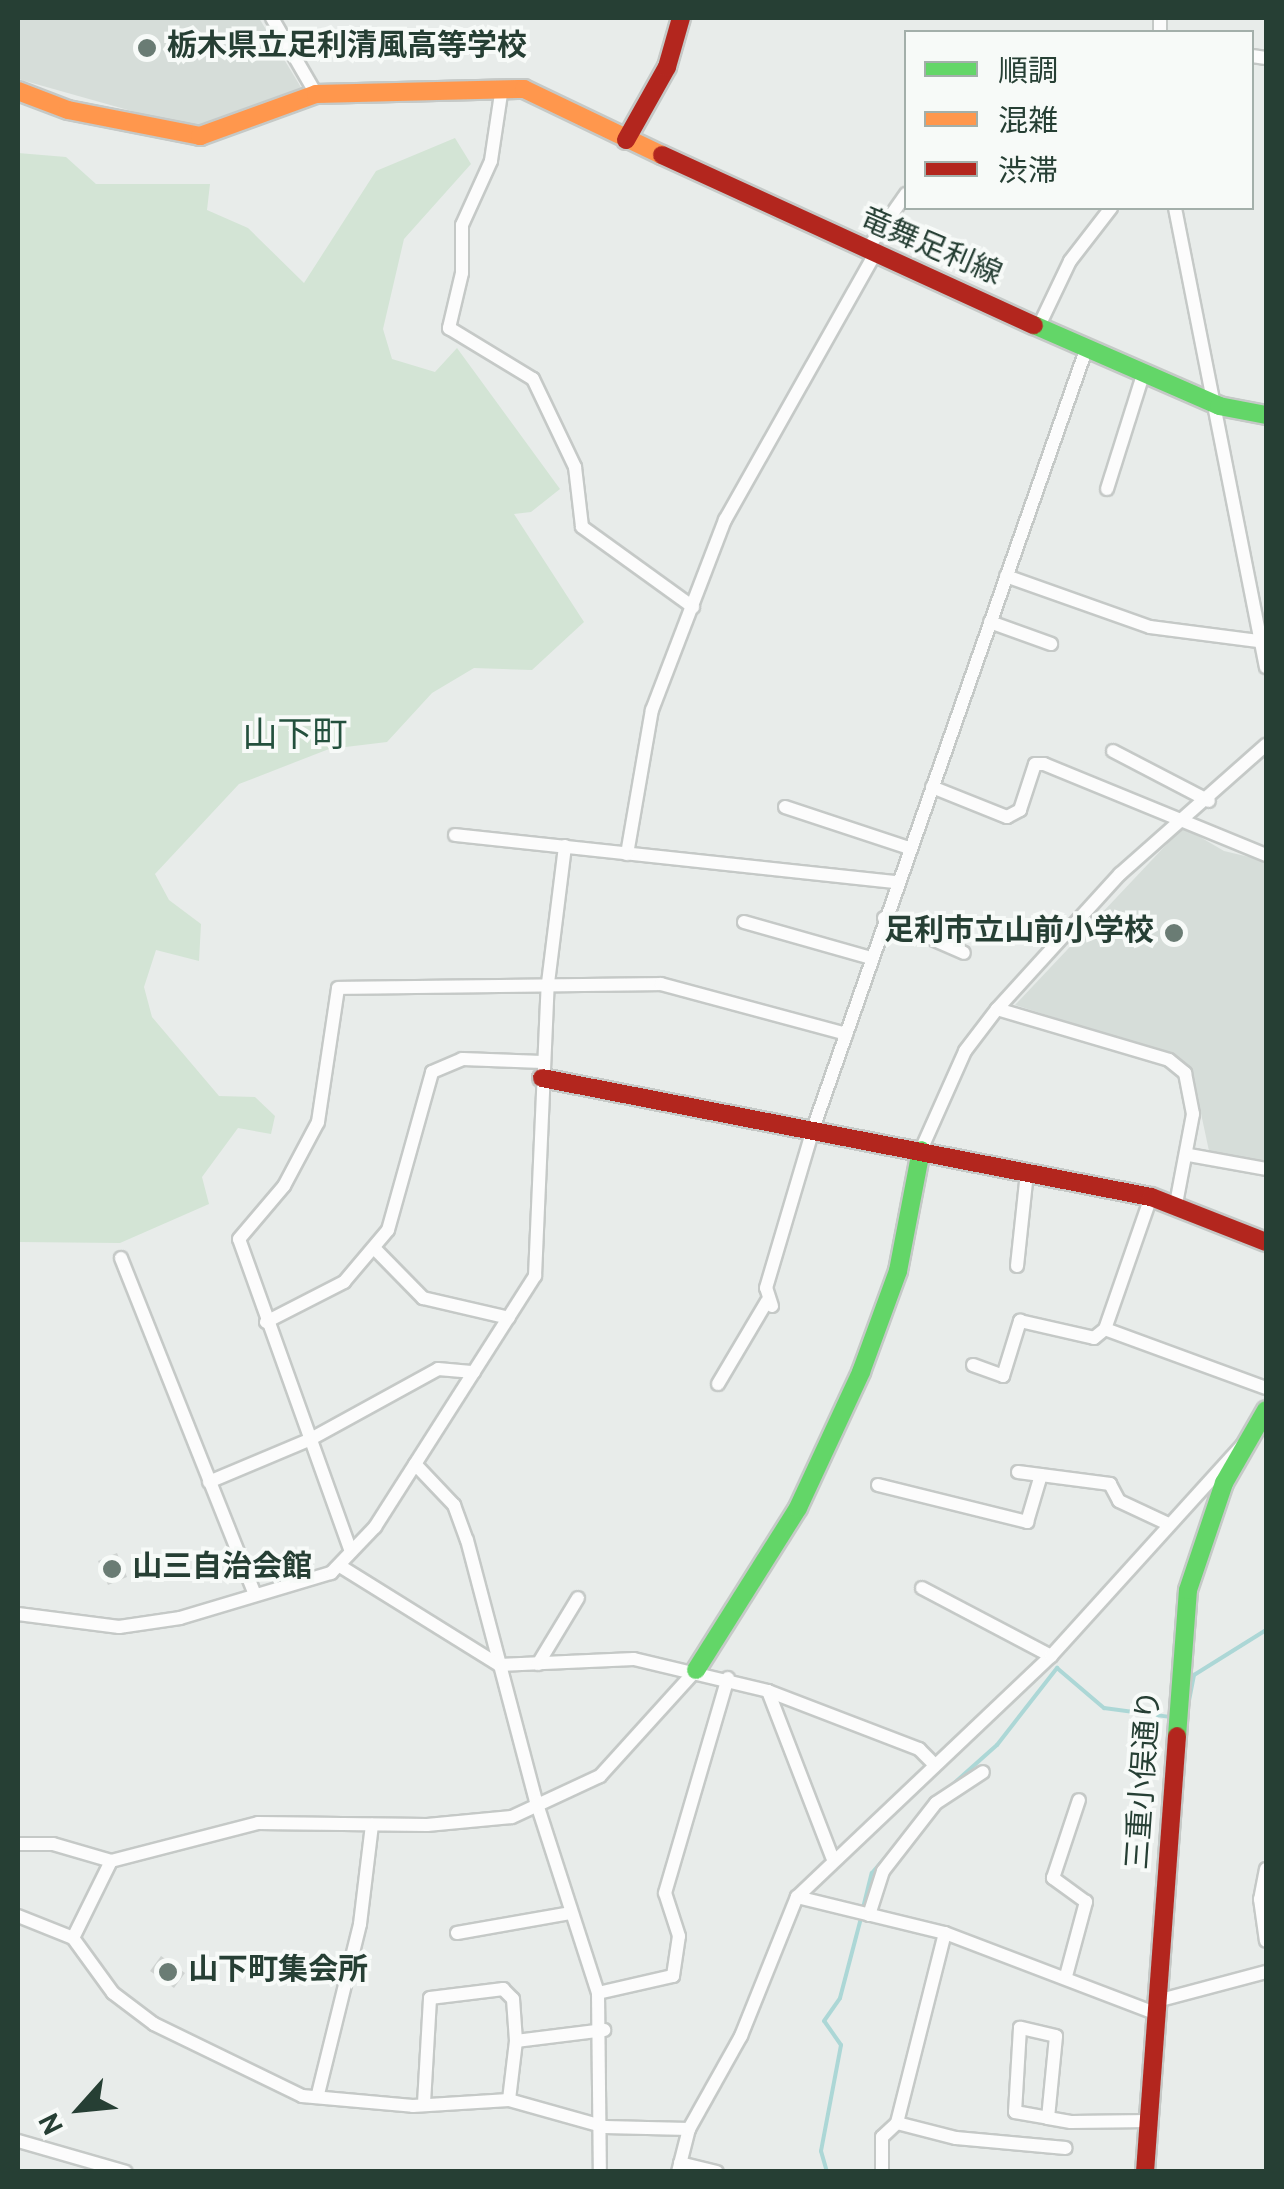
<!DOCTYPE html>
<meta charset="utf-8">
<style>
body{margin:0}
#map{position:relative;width:1284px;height:2189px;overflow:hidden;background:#e8ecea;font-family:Overpass,"Noto Sans JP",sans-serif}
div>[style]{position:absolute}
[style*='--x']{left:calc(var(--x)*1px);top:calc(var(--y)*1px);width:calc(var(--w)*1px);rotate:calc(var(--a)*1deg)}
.built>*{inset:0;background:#d6ddd9}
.green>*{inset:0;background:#d3e4d5}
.stream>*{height:4px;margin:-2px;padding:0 2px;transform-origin:2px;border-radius:2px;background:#acd7d6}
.building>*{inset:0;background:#cfd3d1}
.roads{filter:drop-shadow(2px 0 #c5c9c7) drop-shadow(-2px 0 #c5c9c7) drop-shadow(0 2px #c5c9c7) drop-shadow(0 -2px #c5c9c7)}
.street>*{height:12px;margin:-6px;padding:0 6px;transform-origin:6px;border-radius:6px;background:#fcfcfc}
.fast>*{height:18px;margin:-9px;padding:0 9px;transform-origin:9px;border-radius:9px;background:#63d668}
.slow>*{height:18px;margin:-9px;padding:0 9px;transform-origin:9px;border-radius:9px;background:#ff974d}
.jam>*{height:18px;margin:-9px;padding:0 9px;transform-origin:9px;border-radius:9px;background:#b3261e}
.dots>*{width:28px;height:28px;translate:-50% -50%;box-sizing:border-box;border:5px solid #f7faf8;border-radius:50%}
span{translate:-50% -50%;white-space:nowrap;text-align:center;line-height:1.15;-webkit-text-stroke:8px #f7faf8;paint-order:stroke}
.poi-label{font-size:30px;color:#263f34;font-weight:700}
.left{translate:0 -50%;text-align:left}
.right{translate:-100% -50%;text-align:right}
.street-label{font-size:30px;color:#263f34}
.quarter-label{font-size:35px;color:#23503d}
.frame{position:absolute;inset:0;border:20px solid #263f34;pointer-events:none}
.legend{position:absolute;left:904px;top:30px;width:350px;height:180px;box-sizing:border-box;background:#f7faf8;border:2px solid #a3afaa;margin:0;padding:12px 18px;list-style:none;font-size:30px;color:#263f34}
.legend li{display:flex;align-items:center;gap:20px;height:50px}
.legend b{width:50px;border:2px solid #a3afaa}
.north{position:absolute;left:30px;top:2059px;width:100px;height:100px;-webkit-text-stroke:8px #f7faf8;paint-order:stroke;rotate:243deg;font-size:28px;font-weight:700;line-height:40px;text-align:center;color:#263f34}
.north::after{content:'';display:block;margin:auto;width:35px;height:45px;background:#263f34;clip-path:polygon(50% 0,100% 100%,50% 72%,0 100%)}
</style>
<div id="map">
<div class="built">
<div style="clip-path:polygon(18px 18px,259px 18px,302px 89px,199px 130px,18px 79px)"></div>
<div style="clip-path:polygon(1183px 827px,1224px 851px,1266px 861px,1266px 1162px,1209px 1151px,1193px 1076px,1169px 1054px,1015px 1005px)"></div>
</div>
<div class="green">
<div style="clip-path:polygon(455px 138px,471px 164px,404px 239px,383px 329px,392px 359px,435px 372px,457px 348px,560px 489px,531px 512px,514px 514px,584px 622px,532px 670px,474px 668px,432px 693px,387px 742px,329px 749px,239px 784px,155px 874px,169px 900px,201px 924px,199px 961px,156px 950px,144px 987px,152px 1017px,219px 1096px,255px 1097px,275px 1116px,271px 1134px,238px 1128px,202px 1177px,209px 1204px,120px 1243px,18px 1242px,18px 153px,66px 157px,96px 184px,210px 184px,207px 210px,248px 228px,304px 283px,376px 171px)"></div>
</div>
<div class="stream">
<div style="--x:1186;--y:1716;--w:42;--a:-79"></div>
<div style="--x:1194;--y:1675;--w:85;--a:-32"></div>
<div style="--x:924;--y:1810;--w:98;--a:-41.7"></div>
<div style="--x:997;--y:1745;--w:98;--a:-52.1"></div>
<div style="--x:1057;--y:1668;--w:62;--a:40.4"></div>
<div style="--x:1104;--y:1708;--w:68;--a:7.7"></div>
<div style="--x:863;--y:1908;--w:36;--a:-76"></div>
<div style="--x:872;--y:1873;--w:54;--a:-49.5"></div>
<div style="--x:827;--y:2172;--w:22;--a:-106"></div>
<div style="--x:821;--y:2151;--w:108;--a:-79.3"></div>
<div style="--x:841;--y:2045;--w:29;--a:-125"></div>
<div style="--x:824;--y:2021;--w:28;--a:-55"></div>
<div style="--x:840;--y:1998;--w:83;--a:-75.3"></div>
</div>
<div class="building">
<div style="clip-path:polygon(117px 1553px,127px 1577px,108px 1585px,98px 1561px)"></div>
<div style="clip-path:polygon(161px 1956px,185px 1973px,174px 1988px,150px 1971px)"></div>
</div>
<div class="roads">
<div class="street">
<div style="--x:272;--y:18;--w:88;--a:59.9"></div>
<div style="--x:1160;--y:18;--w:14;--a:90"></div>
<div style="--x:1252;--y:56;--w:14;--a:8"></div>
<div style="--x:502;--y:87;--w:75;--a:98.5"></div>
<div style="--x:491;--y:161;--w:70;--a:114.4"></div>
<div style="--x:462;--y:225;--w:48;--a:90"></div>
<div style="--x:462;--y:273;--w:57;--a:103.3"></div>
<div style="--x:449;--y:328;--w:98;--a:31.3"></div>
<div style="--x:533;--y:379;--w:98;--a:64.5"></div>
<div style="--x:575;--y:467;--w:60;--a:83.3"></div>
<div style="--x:582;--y:527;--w:137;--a:35.8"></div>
<div style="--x:1175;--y:208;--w:468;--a:78.8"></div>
<div style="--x:866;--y:251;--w:70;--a:-54.9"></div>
<div style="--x:1039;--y:326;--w:72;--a:-64.5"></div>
<div style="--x:1070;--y:261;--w:67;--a:-52.3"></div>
<div style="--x:1107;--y:489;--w:123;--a:-72.5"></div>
<div style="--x:1006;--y:576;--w:153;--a:19.5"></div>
<div style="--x:1150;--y:627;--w:109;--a:7.4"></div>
<div style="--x:990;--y:622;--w:65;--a:19.8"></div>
<div style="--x:1113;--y:751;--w:108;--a:27.5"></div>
<div style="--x:932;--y:787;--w:81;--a:21.8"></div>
<div style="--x:1007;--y:817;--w:15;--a:-28"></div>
<div style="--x:1020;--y:810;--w:48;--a:-71.9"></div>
<div style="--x:1035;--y:764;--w:9;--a:0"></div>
<div style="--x:1044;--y:764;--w:240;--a:22.3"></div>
<div style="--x:785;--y:807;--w:131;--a:18.3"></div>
<div style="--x:455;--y:835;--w:443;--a:6.1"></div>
<div style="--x:627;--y:854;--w:146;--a:-80.2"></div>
<div style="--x:652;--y:710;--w:204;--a:-69"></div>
<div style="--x:725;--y:520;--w:305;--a:-60.6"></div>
<div style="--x:884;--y:918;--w:87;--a:23.6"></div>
<div style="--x:744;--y:922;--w:132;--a:15.8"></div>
<div style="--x:997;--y:1009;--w:179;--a:16.5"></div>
<div style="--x:1169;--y:1060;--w:21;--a:39"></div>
<div style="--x:1185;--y:1073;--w:42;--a:79"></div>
<div style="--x:1193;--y:1114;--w:92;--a:100.7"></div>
<div style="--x:921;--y:1150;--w:108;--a:-66"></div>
<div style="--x:965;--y:1051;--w:53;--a:-52.7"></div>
<div style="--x:997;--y:1009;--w:183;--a:-47.7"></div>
<div style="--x:1120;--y:874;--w:195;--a:-41.5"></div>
<div style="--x:1189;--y:1155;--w:78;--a:10.3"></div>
<div style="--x:1151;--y:1197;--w:140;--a:109.2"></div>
<div style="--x:1105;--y:1329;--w:171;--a:20.1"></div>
<div style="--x:375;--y:1249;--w:69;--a:45.6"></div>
<div style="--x:423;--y:1298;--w:88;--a:13.1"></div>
<div style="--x:121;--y:1258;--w:360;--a:68.3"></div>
<div style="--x:1017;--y:1266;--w:95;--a:-83.9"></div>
<div style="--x:772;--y:1306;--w:19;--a:-108"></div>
<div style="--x:766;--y:1288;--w:169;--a:-73.5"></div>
<div style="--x:814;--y:1126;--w:825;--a:-70.69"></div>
<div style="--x:266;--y:1322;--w:88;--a:-27.1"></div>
<div style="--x:344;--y:1282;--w:68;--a:-49.8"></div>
<div style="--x:388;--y:1230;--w:164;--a:-74.4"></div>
<div style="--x:432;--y:1072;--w:33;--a:-23"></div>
<div style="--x:462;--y:1059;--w:81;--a:2.1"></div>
<div style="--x:973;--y:1365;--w:32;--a:20"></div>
<div style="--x:1003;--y:1376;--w:58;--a:-72.8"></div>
<div style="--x:1020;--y:1321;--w:76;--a:12.9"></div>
<div style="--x:1094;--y:1338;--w:14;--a:-39"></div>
<div style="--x:718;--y:1384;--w:96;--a:-59.4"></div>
<div style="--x:415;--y:1464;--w:57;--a:46.4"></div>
<div style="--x:454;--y:1505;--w:37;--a:70"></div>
<div style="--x:467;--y:1540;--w:270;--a:75.2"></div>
<div style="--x:536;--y:1801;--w:202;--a:72.1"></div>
<div style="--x:598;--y:1993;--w:179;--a:89.4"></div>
<div style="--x:1018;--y:1472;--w:93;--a:7.4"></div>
<div style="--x:1110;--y:1484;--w:19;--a:62"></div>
<div style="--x:1119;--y:1501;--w:52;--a:25.1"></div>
<div style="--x:209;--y:1482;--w:108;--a:-22.8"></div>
<div style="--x:309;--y:1440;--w:147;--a:-28.8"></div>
<div style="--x:438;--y:1369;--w:36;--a:5"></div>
<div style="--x:878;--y:1485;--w:154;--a:13.9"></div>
<div style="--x:1027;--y:1522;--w:49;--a:-73.4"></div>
<div style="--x:350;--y:1549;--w:329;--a:-109.7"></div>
<div style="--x:239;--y:1239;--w:70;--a:-49.7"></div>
<div style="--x:284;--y:1186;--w:72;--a:-62"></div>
<div style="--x:318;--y:1122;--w:135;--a:-81.5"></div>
<div style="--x:338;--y:988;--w:323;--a:-0.7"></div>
<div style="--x:661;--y:984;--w:192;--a:15.1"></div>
<div style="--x:340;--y:1566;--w:187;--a:31.9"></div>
<div style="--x:499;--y:1665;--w:135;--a:-2.5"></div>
<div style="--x:634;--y:1659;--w:138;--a:13.4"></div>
<div style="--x:768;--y:1691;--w:178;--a:68.9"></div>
<div style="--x:922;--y:1588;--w:146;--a:27.8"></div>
<div style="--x:18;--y:1614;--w:102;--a:7.3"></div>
<div style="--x:119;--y:1627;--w:62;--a:-8.4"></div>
<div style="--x:180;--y:1618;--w:158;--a:-16.6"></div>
<div style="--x:331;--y:1573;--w:64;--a:-46.3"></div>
<div style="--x:375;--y:1527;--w:298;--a:-57.5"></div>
<div style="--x:535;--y:1276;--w:293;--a:-87.5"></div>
<div style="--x:548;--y:983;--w:138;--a:-82.9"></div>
<div style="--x:538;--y:1664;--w:77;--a:-58.8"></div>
<div style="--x:768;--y:1691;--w:162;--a:21"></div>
<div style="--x:919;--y:1749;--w:20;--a:45"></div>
<div style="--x:18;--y:1844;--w:35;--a:0"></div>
<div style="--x:53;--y:1844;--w:60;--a:16.3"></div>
<div style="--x:111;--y:1861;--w:152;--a:-14.5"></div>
<div style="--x:258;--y:1823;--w:169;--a:0.7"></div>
<div style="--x:427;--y:1825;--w:85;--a:-5.4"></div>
<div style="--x:512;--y:1817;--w:97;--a:-25"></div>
<div style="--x:600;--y:1776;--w:143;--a:-47.8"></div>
<div style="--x:1266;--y:1869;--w:31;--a:101"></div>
<div style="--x:1260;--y:1899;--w:42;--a:81.9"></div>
<div style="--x:797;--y:1897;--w:152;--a:13.7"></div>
<div style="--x:945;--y:1933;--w:227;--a:20.9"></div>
<div style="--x:869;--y:1915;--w:46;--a:-72.3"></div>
<div style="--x:883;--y:1871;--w:86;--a:-52.1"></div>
<div style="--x:936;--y:1803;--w:56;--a:-33.4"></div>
<div style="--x:18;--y:1916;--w:59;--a:21.8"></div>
<div style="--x:73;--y:1938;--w:68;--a:54"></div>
<div style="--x:113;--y:1993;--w:51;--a:37.1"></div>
<div style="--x:154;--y:2024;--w:165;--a:25.9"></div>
<div style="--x:302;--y:2096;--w:111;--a:5.1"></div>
<div style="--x:413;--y:2106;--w:96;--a:-3.6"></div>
<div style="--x:509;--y:2100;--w:100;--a:15.7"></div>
<div style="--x:605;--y:2127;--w:84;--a:1.4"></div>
<div style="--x:457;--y:1933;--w:116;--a:-10"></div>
<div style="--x:945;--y:1933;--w:196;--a:104.2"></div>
<div style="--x:897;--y:2123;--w:61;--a:14.3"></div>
<div style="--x:956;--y:2138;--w:110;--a:5.2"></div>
<div style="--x:73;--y:1938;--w:86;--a:-63.7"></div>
<div style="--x:1066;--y:1976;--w:77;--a:-74.9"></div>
<div style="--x:1086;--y:1902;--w:41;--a:-144"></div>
<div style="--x:1053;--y:1878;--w:82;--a:-71.6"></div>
<div style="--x:598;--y:1993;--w:77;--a:-12.8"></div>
<div style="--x:673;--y:1976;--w:40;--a:-81.5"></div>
<div style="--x:679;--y:1936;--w:45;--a:-108"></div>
<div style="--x:665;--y:1893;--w:224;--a:-73.7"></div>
<div style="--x:1157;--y:2001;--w:113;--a:-14.9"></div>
<div style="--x:516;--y:2041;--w:89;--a:-7.1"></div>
<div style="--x:318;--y:2094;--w:175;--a:-76.1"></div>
<div style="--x:360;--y:1924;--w:100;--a:-83.1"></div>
<div style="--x:424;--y:2103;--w:105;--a:-86.7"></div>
<div style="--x:430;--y:1998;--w:74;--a:-7"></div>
<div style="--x:503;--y:1989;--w:14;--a:45"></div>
<div style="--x:513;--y:1999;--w:42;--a:85.9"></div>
<div style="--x:516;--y:2041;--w:59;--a:96.8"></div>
<div style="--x:1048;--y:2118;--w:82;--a:-84.4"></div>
<div style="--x:1056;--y:2036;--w:37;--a:-167"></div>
<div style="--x:1020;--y:2028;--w:84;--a:93.4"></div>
<div style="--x:1015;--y:2112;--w:34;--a:10"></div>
<div style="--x:1048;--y:2118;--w:23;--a:10"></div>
<div style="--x:1071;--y:2122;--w:78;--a:-0.7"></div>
<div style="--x:18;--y:2141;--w:112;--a:16"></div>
<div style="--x:680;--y:2163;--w:38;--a:14"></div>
<div style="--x:678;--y:2172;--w:44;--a:-75.7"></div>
<div style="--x:689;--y:2129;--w:107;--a:-60.8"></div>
<div style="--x:741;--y:2036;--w:150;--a:-68.1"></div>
<div style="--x:797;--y:1897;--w:350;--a:-43.5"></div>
<div style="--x:1051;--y:1656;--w:289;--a:-47.8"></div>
<div style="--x:882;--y:2172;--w:35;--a:-90"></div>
<div style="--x:882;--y:2137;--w:21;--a:-43"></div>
</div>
<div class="fast">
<div style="--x:1034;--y:325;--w:202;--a:23.6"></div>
<div style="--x:1219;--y:406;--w:48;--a:10.8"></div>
<div style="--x:696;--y:1670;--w:191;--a:-57.8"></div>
<div style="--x:798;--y:1508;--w:150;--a:-65.1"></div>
<div style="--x:861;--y:1372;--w:108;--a:-69.9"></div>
<div style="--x:898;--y:1271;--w:123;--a:-79.2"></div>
<div style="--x:1177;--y:1736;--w:146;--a:-85.7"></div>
<div style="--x:1188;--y:1590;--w:113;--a:-71.4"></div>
<div style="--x:1224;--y:1483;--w:84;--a:-60.1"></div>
</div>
<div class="slow">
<div style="--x:18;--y:91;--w:53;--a:20.8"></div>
<div style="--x:68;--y:110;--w:135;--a:11.1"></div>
<div style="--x:200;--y:136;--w:123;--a:-19.9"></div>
<div style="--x:316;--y:94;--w:208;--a:-1.4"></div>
<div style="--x:524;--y:89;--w:153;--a:25.6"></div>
</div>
<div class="jam">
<div style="--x:626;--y:140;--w:84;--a:-60.7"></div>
<div style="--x:667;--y:67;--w:51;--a:-74.1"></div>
<div style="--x:662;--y:155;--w:409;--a:24.6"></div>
<div style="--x:542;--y:1078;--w:621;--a:11.06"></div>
<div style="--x:1151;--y:1197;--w:123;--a:21.4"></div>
<div style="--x:1145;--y:2172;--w:437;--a:-85.8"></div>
</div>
</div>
<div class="dots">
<div style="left:147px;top:48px;background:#6a7c74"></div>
<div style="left:1174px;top:933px;background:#6a7c74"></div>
<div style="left:112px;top:1569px;background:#6a7c74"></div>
<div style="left:168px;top:1972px;background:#6a7c74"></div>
</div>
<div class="poi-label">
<span class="left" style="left:167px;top:48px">栃木県立足利清風高等学校</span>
<span class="right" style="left:1154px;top:933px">足利市立山前小学校</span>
<span class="left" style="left:132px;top:1569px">山三自治会館</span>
<span class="left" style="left:188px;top:1972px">山下町集会所</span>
</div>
<div class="street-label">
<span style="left:930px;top:249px;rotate:23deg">竜舞足利線</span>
<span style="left:1146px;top:1780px;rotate:-86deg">三重小俣通り</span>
</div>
<div class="quarter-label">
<span style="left:295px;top:737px">山下町</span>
</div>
<div class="frame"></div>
<ul class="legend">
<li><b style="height:12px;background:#63d668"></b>順調</li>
<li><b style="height:12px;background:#ff974d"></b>混雑</li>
<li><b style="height:12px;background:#b3261e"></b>渋滞</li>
</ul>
<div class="north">N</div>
</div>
